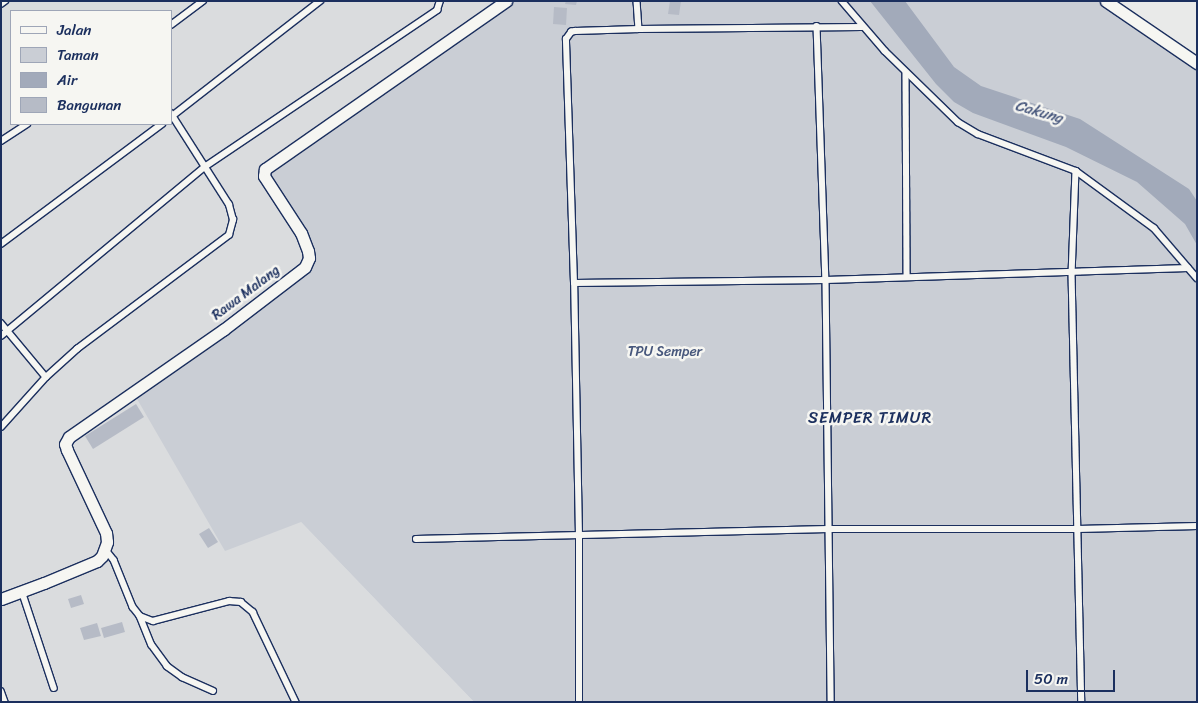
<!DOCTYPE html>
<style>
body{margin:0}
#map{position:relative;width:1198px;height:703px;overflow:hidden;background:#e9eae9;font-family:Sriracha,sans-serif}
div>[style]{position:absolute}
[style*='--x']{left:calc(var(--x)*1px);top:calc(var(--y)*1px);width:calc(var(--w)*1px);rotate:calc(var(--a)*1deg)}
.built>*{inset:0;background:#dadcde}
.green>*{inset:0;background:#caced5}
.water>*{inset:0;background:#a2aaba}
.building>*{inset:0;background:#b6bbc6}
.roads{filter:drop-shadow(1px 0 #1b2f5e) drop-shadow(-1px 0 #1b2f5e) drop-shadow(0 1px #1b2f5e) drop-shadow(0 -1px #1b2f5e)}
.service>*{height:5.5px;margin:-2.75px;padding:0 2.75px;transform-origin:2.75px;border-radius:2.75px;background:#f6f6f2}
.minor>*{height:11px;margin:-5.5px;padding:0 5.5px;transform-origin:5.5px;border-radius:5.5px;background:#f6f6f2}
span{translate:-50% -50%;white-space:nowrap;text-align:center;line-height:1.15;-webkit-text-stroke:5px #f6f6f2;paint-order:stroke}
.street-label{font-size:14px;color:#1b2f5e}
.park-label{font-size:14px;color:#47577c}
.water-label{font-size:15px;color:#44547a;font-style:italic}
.quarter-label{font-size:16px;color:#1b2f5e;letter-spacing:1px}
.frame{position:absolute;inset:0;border:2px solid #1b2f5e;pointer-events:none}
.legend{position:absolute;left:10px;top:10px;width:162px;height:115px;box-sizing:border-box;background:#f6f6f2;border:1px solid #9ea6b7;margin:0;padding:6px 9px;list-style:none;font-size:15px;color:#1b2f5e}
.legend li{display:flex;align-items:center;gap:10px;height:25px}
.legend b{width:25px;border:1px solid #9ea6b7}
.scale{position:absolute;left:1026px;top:670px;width:89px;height:22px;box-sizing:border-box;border:2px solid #1b2f5e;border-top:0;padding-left:6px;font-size:15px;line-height:18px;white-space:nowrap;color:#1b2f5e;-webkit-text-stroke:4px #f6f6f2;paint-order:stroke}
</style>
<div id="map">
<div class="built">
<div style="clip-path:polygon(evenodd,1px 1px,506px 1px,308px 251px,301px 522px,474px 702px,1px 702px,1px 1px,11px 11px,171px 11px,171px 124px,11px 124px,11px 11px)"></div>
</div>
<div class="green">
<div style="clip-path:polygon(506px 1px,1106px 1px,1197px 63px,1197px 702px,474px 702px,301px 522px,225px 551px,133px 392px,309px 258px,264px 176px)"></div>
</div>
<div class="water">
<div style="clip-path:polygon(870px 1px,905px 1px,954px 67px,981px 86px,1080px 119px,1189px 189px,1197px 201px,1197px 245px,1185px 224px,1137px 182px,1066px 147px,973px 113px,954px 102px,936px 84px)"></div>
</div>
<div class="building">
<div style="clip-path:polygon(566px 1px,577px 1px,576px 5px,565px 4px)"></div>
<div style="clip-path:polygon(670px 1px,681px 1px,679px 15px,668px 14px)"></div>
<div style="clip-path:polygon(554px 7px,567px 8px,566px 25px,553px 24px)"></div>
<div style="clip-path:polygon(136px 404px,144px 417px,93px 449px,85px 436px)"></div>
<div style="clip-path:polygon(209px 528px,218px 542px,208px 548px,199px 534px)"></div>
<div style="clip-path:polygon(81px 595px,84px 604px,71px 608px,68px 599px)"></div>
<div style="clip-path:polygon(122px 622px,125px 632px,104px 638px,101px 628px)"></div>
<div style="clip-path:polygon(97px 623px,101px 636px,84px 640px,80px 628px)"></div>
</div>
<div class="roads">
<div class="service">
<div style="--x:637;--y:1;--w:28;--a:86"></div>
<div style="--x:842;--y:1;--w:66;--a:49.3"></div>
<div style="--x:885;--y:51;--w:102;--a:44.2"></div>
<div style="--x:958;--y:122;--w:23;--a:31"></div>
<div style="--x:978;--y:134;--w:105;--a:20.7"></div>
<div style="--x:1076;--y:171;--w:97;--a:36.2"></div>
<div style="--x:1154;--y:228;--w:66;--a:49.3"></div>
<div style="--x:1;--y:4;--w:5;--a:-37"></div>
<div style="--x:171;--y:25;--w:40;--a:-37"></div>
<div style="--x:817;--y:26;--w:254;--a:88"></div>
<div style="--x:826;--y:280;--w:422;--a:89.3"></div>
<div style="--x:906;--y:73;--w:204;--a:89.7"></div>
<div style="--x:171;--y:117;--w:189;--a:-37.9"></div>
<div style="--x:1;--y:141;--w:31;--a:-33"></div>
<div style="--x:1076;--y:171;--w:102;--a:92.2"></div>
<div style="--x:1072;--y:273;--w:429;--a:88.7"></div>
<div style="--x:1;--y:244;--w:201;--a:-36.7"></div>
<div style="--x:574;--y:283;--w:252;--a:-0.7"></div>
<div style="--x:826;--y:280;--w:362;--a:-1.9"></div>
<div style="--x:1;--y:323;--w:70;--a:50.2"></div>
<div style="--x:1;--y:336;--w:266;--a:-39.7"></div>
<div style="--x:206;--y:166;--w:279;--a:-34"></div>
<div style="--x:437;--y:10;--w:9;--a:-72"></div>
<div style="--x:1;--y:427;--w:67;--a:-48"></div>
<div style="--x:46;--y:377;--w:42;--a:-42.1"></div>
<div style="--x:77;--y:349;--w:190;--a:-36.9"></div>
<div style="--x:229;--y:235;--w:16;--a:-75"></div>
<div style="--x:233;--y:220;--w:16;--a:-105"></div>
<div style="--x:229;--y:205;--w:108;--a:-122.5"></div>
<div style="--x:416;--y:539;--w:412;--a:-1.4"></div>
<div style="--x:828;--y:529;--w:250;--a:0"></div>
<div style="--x:1078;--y:529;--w:119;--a:-1.4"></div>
<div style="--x:105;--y:549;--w:14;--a:51"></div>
<div style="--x:114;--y:560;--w:51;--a:68"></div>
<div style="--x:133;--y:607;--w:11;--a:52"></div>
<div style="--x:140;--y:616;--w:14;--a:21"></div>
<div style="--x:153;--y:621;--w:79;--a:-14.7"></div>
<div style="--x:229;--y:601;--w:12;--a:5"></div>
<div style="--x:241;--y:602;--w:16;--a:40"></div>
<div style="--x:253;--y:612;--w:100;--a:64.5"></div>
<div style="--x:22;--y:591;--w:102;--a:71.7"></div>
<div style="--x:140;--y:616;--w:31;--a:68"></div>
<div style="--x:152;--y:645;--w:26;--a:54"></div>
<div style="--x:167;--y:666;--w:19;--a:36"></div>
<div style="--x:182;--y:677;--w:34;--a:24"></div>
<div style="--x:1;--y:691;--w:12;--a:70"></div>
<div style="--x:579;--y:702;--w:166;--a:-90"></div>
<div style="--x:579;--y:536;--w:253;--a:-91.1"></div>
<div style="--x:574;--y:283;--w:244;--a:-91.9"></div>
<div style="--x:566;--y:39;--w:9;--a:-54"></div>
<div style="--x:571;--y:32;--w:4;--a:-14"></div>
<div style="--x:575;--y:31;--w:64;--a:-1.8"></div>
<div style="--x:639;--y:29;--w:223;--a:-0.5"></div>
</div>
<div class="minor">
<div style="--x:1106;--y:1;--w:110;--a:34.3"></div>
<div style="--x:1;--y:599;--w:46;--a:-20.4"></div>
<div style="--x:44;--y:583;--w:57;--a:-22.5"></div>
<div style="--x:97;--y:561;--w:7;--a:-45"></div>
<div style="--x:102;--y:556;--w:15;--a:-70"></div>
<div style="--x:107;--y:542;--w:9;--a:-96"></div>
<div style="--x:106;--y:533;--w:92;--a:-115.2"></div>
<div style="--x:67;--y:450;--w:6;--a:-108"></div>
<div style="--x:65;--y:444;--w:8;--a:-60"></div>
<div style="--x:69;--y:437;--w:188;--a:-34.8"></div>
<div style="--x:223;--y:330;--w:103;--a:-37.5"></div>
<div style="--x:305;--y:267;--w:10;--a:-66"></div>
<div style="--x:309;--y:258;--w:7;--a:-98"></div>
<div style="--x:308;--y:251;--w:19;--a:-111"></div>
<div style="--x:301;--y:233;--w:68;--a:-123"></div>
<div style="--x:264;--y:176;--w:7;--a:-82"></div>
<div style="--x:265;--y:169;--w:294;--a:-34.9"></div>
</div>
</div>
<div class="street-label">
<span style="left:246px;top:293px;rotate:-37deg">Rawa Malang</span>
</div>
<div class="park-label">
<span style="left:665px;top:352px">TPU Semper</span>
</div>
<div class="water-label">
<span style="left:1039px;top:112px;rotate:16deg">Cakung</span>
</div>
<div class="quarter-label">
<span style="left:870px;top:418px">SEMPER TIMUR</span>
</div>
<div class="frame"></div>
<ul class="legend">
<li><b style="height:6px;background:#f6f6f2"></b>Jalan</li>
<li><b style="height:14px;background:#caced5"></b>Taman</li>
<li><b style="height:14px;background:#a2aaba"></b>Air</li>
<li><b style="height:14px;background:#b6bbc6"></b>Bangunan</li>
</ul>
<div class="scale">50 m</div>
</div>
